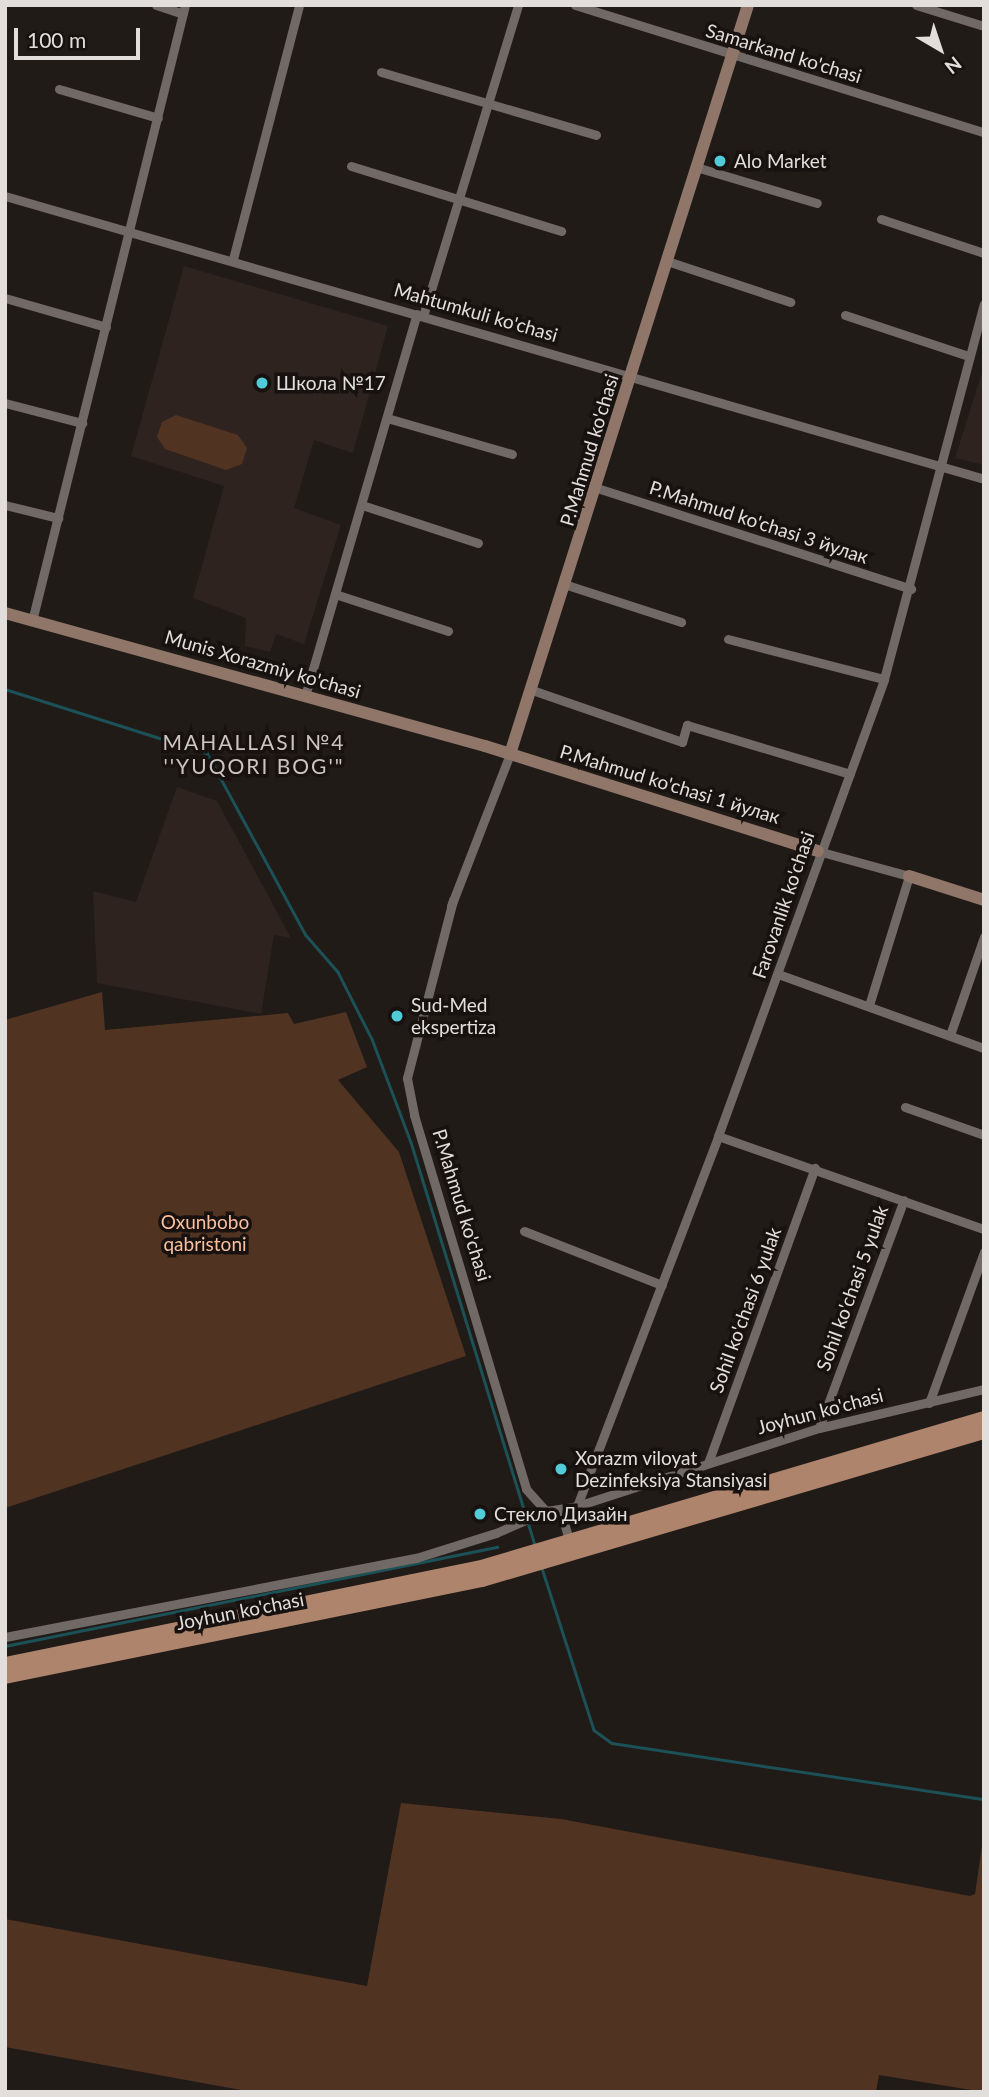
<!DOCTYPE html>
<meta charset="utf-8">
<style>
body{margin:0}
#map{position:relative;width:989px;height:2097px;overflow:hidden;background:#211b18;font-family:Lato,sans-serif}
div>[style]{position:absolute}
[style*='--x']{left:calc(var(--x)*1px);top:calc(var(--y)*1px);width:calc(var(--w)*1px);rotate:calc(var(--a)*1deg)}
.built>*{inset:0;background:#2e231e}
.green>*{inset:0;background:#513322}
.stream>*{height:2.5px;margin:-1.25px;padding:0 1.25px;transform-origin:1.25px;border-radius:1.25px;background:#1b5157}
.street>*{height:9px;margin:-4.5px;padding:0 4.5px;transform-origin:4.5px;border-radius:4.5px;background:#706966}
.secondary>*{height:12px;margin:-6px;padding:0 6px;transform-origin:6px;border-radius:6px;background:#8f7669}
.primary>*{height:14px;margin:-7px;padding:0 7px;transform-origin:7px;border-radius:7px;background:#ae846d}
.dots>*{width:19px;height:19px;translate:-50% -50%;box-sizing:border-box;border:4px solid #17120f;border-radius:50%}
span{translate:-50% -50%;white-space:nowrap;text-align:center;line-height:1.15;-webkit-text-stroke:7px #17120f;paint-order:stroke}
.street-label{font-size:19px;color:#e2dedc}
.poi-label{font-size:19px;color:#e2dedc}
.left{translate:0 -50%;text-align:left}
.park-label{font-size:19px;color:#f9bf9e}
.neighbourhood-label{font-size:21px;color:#ccc4c0;letter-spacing:2px}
.frame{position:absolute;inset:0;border:7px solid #e2dedc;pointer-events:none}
.north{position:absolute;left:905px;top:14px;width:70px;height:70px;-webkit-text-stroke:5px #17120f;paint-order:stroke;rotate:141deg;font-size:19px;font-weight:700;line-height:28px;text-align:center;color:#e2dedc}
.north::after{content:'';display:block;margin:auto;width:24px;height:32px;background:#e2dedc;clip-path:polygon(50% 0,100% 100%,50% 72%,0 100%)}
.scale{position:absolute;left:14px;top:28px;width:126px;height:32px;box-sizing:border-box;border:4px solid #e2dedc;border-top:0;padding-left:9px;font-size:21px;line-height:24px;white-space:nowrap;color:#e2dedc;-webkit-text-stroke:5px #17120f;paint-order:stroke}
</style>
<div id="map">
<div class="built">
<div style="clip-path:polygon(184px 266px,388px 326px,353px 453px,314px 440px,294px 508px,341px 525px,304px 644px,276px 634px,270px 652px,245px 646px,246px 618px,193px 598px,224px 486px,131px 456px)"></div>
<div style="clip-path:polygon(984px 366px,984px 465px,955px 458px)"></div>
<div style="clip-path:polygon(177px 787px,217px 801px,291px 938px,274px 935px,261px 1014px,97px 983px,93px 891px,136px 902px)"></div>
</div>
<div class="green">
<div style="clip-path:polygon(176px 415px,238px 435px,247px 448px,242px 464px,226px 470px,165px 449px,157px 437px,162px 422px)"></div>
<div style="clip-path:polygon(102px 992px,105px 1030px,288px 1013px,294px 1024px,346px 1012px,367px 1067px,338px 1080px,399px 1152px,466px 1356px,5px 1508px,5px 1020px)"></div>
<div style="clip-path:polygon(401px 1803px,561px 1819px,970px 1896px,975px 1894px,984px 1832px,984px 2092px,879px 2075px,876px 2092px,252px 2092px,5px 2047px,5px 1919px,367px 1986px)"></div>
</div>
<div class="stream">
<div style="--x:5;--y:689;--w:212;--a:17.6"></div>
<div style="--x:207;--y:753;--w:207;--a:61.5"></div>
<div style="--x:306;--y:935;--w:49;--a:49.1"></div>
<div style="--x:338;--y:972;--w:75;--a:63.1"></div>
<div style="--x:372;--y:1039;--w:110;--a:69.3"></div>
<div style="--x:411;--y:1142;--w:422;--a:72.9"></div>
<div style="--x:542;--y:1568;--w:170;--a:72.2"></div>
<div style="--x:594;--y:1730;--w:22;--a:36"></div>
<div style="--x:612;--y:1743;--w:376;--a:8.6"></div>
<div style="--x:5;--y:1646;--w:502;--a:-11.38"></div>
</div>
<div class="street">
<div style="--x:156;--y:5;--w:28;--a:18"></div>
<div style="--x:575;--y:5;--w:428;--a:17.3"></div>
<div style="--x:916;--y:5;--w:71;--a:17.2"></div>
<div style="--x:381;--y:72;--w:224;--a:16.3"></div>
<div style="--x:59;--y:89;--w:103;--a:16.3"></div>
<div style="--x:351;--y:166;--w:220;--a:17.2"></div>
<div style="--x:696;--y:167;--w:126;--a:16.6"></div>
<div style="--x:5;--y:196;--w:1019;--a:16.12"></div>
<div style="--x:881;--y:219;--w:108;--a:18.3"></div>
<div style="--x:233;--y:259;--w:262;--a:-75.4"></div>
<div style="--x:667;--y:261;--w:130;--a:18.4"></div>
<div style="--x:5;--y:298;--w:105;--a:16"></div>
<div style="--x:845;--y:315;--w:130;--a:18.4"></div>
<div style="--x:423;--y:316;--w:325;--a:-73"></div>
<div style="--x:5;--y:403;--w:80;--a:14.6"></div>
<div style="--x:387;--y:418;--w:130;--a:16.1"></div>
<div style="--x:597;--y:488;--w:330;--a:17.8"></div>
<div style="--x:5;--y:505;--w:55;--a:13.8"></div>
<div style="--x:362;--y:505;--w:122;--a:18.1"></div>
<div style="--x:567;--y:585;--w:120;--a:18"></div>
<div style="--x:335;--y:594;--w:119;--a:18.1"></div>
<div style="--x:32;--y:621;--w:635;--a:-76.05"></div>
<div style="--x:728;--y:639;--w:161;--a:14.4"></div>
<div style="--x:532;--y:690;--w:159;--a:19.1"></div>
<div style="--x:682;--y:742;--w:18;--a:-74"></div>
<div style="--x:687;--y:725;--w:170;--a:16.7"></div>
<div style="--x:305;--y:696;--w:398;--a:-73.7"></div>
<div style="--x:818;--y:851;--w:94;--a:15.4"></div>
<div style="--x:909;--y:876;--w:135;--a:107.2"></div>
<div style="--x:453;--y:900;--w:184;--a:104.5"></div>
<div style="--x:407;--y:1078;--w:38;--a:79"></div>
<div style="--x:414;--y:1115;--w:390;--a:73.3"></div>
<div style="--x:526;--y:1489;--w:30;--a:48"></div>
<div style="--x:451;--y:906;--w:163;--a:-68.8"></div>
<div style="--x:778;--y:974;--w:219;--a:19.8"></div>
<div style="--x:950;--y:1035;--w:104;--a:-70.9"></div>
<div style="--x:905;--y:1107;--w:84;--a:19.5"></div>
<div style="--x:718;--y:1136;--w:282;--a:19.3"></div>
<div style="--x:524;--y:1231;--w:148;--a:21.4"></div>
<div style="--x:929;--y:1403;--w:161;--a:-70"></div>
<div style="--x:819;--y:1428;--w:243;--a:-69.6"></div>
<div style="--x:708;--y:1463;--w:314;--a:-70.1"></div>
<div style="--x:577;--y:1506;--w:396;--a:-69.1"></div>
<div style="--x:718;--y:1136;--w:486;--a:-70"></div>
<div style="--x:884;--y:679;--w:388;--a:-75.1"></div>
<div style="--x:560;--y:1510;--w:37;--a:73"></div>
<div style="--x:5;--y:1637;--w:419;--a:-10.9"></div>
<div style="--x:416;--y:1558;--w:84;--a:-17.4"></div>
<div style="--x:496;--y:1533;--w:55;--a:-23.7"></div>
<div style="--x:546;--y:1511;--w:31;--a:-9"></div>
<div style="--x:577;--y:1506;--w:254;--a:-17.9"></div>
<div style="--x:819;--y:1428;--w:170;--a:-13.3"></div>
</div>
<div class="secondary">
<div style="--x:5;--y:613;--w:498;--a:15.5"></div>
<div style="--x:485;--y:746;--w:349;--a:17.5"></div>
<div style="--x:510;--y:754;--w:786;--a:-72.37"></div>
<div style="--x:909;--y:876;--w:79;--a:17.7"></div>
</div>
<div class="primary">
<div style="--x:5;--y:1664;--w:483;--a:-11.5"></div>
<div style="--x:478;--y:1568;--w:528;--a:-16.51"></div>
<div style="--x:5;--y:1677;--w:487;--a:-11.5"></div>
<div style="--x:482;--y:1580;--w:523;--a:-16.43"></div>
</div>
<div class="dots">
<div style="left:720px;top:161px;background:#52cbd9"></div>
<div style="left:262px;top:383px;background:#52cbd9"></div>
<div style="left:397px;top:1016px;background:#52cbd9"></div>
<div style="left:561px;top:1469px;background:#52cbd9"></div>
<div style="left:480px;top:1514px;background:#52cbd9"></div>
</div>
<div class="street-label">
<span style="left:784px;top:53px;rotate:17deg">Samarkand ko'chasi</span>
<span style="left:476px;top:312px;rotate:16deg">Mahtumkuli ko'chasi</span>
<span style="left:589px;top:450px;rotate:-73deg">P.Mahmud ko'chasi</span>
<span style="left:759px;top:522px;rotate:18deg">P.Mahmud ko'chasi 3 йулак</span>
<span style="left:263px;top:664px;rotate:16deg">Munis Xorazmiy ko'chasi</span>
<span style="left:670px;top:784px;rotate:17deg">P.Mahmud ko'chasi 1 йулак</span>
<span style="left:783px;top:905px;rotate:-71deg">Farovanlik ko'chasi</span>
<span style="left:462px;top:1205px;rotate:73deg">P.Mahmud ko'chasi</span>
<span style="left:852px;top:1288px;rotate:-70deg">Sohil ko'chasi 5 yulak</span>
<span style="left:745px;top:1310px;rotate:-70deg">Sohil ko'chasi 6 yulak</span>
<span style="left:820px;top:1411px;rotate:-15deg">Joyhun ko'chasi</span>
<span style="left:240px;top:1611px;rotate:-11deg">Joyhun ko'chasi</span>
</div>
<div class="poi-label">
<span class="left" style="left:734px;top:161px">Alo Market</span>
<span class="left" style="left:276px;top:383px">Школа №17</span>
<span class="left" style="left:411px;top:1016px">Sud-Med<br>ekspertiza</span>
<span class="left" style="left:575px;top:1469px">Xorazm viloyat<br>Dezinfeksiya Stansiyasi</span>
<span class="left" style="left:494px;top:1514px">Стекло Дизайн</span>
</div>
<div class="park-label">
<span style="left:205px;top:1233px">Oxunbobo<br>qabristoni</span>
</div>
<div class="neighbourhood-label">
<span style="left:254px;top:754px">MAHALLASI №4<br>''YUQORI BOG'"</span>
</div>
<div class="frame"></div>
<div class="north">N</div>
<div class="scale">100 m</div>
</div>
